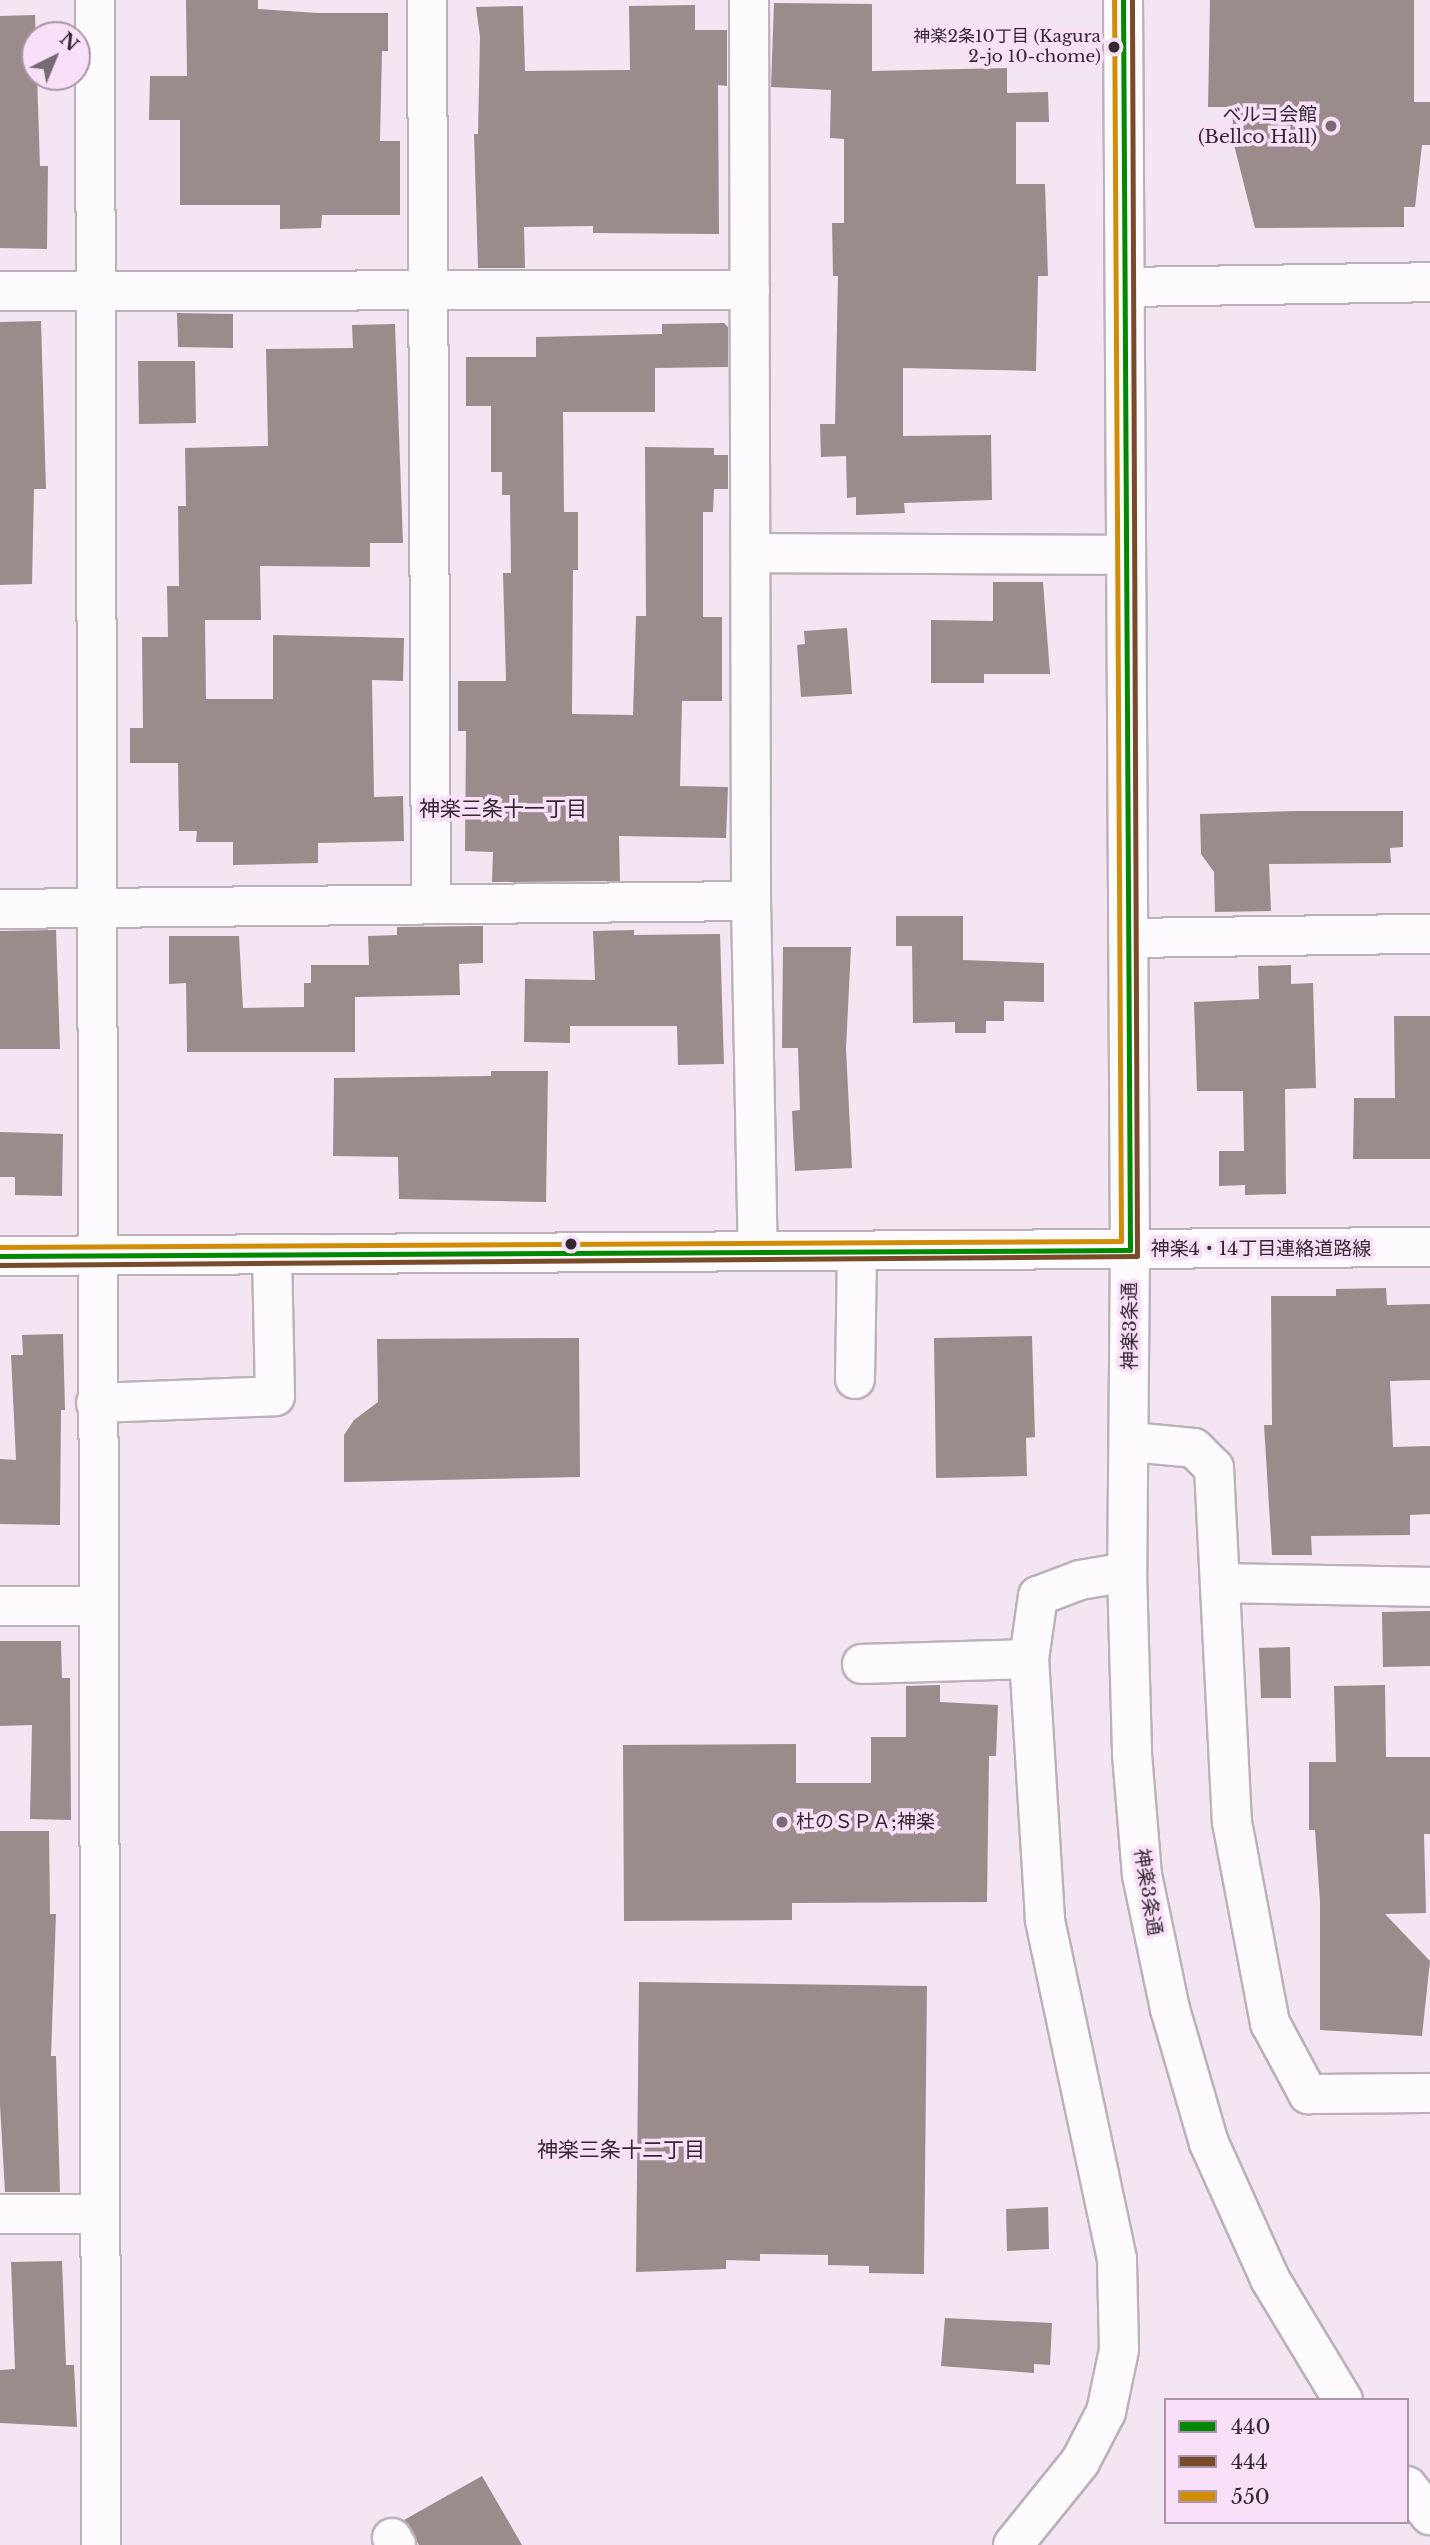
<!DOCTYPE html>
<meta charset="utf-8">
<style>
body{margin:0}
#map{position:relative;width:1430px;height:2545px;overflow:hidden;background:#f4e5f3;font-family:"Libre Baskerville","Noto Sans JP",serif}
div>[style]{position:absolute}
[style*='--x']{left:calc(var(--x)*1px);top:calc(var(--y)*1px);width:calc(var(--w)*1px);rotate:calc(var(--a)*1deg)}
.building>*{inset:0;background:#998c8a}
.roads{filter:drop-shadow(2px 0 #bcb1bb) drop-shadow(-2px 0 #bcb1bb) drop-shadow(0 2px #bcb1bb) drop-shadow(0 -2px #bcb1bb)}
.minor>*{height:38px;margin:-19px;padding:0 19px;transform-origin:19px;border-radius:19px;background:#fdfbfd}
.bus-1>*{height:5px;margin:-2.5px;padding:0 2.5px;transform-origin:2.5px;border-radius:2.5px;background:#080}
.bus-2>*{height:5px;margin:-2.5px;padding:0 2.5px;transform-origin:2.5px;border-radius:2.5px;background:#7a4b2a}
.bus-3>*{height:5px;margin:-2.5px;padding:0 2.5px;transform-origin:2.5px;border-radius:2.5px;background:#d08d0a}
.dots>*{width:19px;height:19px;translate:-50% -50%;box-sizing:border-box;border:4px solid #fadff8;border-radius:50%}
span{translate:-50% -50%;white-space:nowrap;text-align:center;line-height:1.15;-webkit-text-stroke:7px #fadff8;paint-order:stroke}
.bus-label{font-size:17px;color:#322831}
.right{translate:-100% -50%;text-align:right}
.poi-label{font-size:19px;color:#322831}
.left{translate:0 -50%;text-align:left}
.street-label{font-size:19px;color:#322831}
.neighbourhood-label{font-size:21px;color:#322831}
.legend{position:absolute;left:1164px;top:2398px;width:245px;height:126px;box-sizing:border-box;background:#fadff8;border:2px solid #aa96a8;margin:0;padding:9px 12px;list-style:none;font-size:21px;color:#322831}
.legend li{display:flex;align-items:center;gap:14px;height:35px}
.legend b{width:35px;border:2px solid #aa96a8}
.north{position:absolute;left:21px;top:21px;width:70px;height:70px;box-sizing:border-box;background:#fadff8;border:2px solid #aa96a8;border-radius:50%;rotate:43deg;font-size:19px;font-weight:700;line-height:28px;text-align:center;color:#322831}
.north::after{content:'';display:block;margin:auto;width:24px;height:32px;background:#766a75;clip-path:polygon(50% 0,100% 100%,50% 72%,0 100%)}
</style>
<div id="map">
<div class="building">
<div style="clip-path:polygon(186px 0,258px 0,258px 9px,318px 13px,388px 13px,388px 51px,382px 51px,380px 141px,400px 141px,400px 215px,322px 215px,321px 228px,280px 229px,280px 205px,180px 205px,180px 120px,149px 120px,150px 76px,187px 76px)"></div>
<div style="clip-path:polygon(1210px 0,1414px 0,1414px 102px,1430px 102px,1430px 145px,1422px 145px,1415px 207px,1404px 207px,1404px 227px,1255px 228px,1234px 145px,1232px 107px,1208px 107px)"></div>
<div style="clip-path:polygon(774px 3px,872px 4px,872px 71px,1007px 68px,1007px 93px,1048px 92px,1049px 122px,1016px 122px,1016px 184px,1045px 184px,1048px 276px,1038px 276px,1036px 371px,903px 368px,903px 436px,991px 435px,992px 500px,904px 503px,905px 513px,856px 515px,856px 497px,847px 498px,846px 456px,821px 457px,820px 424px,835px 424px,838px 276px,833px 276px,832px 223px,844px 223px,844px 139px,830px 138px,831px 90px,771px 87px)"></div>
<div style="clip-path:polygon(695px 5px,695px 30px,727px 30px,727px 86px,718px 85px,719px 234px,593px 233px,593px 226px,524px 227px,525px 268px,478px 268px,474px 134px,478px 134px,480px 37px,476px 7px,523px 6px,525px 71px,630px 70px,629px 6px)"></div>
<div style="clip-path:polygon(35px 15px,40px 166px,48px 166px,47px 249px,0 248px,0 16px)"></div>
<div style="clip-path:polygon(177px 313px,233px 314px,233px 348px,178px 347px)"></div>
<div style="clip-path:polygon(41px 321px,46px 489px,34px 489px,32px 584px,0 585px,0 322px)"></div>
<div style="clip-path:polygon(724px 323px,728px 327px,728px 367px,655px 368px,655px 412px,563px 412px,564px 512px,578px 512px,578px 570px,573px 570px,572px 714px,633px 715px,636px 616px,646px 616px,645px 447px,714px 448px,714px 455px,728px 455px,728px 489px,714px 489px,713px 512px,703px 512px,703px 617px,722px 617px,722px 701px,682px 701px,680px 786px,728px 787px,726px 838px,619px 836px,620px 881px,492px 882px,493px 852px,465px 851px,466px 731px,458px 731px,458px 681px,506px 681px,503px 573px,511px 573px,510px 495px,502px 495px,502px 472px,491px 472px,491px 406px,466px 406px,466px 357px,536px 357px,536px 337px,662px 334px,662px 324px)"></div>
<div style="clip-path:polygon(395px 324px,403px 543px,370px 543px,370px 567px,260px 566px,261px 620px,205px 620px,206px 699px,273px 699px,273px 635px,404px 638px,403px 681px,372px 680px,374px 797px,403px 796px,404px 841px,318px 843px,318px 863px,233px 865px,233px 842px,196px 842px,197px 831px,179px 831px,178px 763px,130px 763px,130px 728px,143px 728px,142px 637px,168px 637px,167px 586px,179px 586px,178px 506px,186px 506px,185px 448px,268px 446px,266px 349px,353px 348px,352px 325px)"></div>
<div style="clip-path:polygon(138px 361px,195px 361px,196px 423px,139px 424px)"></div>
<div style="clip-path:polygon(993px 582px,1043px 582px,1050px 674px,984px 674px,984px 683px,931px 683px,931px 620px,993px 621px)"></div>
<div style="clip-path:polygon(847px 628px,852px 694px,801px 697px,797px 645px,805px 644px,804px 631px)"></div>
<div style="clip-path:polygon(1296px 811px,1403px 811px,1403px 847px,1390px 848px,1391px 863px,1269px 864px,1271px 911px,1215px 912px,1214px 872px,1201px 854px,1200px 814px)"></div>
<div style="clip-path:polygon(896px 916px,963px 916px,963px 960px,1044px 963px,1044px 1002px,1004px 1001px,1004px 1021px,986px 1021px,986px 1033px,955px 1033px,955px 1022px,913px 1023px,912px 946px,896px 946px)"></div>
<div style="clip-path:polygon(483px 926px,483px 963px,459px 964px,460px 995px,355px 997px,355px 1052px,187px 1052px,186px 983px,169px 984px,169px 936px,239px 936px,243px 1008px,304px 1007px,304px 983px,311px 983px,311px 965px,369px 965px,368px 936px,397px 935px,397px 927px)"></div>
<div style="clip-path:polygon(56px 930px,60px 1049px,0 1049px,0 931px)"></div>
<div style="clip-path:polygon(634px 930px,634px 935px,720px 934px,724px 1064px,678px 1065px,677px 1026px,570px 1026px,570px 1043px,524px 1042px,525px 979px,595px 980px,593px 931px)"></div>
<div style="clip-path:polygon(783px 947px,851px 947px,846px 1049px,852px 1168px,795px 1171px,792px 1111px,800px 1110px,798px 1048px,782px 1048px)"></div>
<div style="clip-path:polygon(1291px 965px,1291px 984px,1313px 983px,1316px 1088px,1285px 1089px,1286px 1194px,1245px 1195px,1245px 1185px,1219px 1186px,1219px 1151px,1244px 1151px,1243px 1091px,1197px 1091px,1194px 1002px,1259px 999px,1258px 966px)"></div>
<div style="clip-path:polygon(1394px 1016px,1430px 1016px,1430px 1159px,1353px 1159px,1354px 1098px,1395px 1098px)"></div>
<div style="clip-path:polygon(491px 1071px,548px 1071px,546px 1202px,399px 1199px,398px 1157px,333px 1156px,334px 1078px,491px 1076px)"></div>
<div style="clip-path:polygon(0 1132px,63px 1134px,62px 1196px,15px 1195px,15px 1177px,0 1177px)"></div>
<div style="clip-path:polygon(1386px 1288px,1387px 1305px,1430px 1304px,1430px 1380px,1390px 1381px,1393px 1447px,1430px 1446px,1430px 1514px,1410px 1515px,1410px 1535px,1311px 1536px,1312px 1555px,1272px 1555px,1264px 1425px,1272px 1425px,1271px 1296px,1336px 1296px,1336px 1289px)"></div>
<div style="clip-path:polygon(63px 1334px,65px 1410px,61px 1410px,60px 1525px,0 1524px,0 1459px,16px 1460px,11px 1355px,23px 1355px,22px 1335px)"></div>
<div style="clip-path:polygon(1032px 1336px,1035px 1437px,1026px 1438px,1027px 1476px,936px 1478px,934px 1338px)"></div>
<div style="clip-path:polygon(579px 1338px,580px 1477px,344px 1482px,344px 1435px,354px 1420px,378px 1402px,377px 1339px)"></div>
<div style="clip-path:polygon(1430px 1611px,1430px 1666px,1383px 1667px,1382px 1612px)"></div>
<div style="clip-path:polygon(0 1641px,61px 1641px,62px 1678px,70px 1678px,71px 1820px,30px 1819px,32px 1725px,0 1726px)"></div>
<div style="clip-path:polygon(1290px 1647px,1291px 1698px,1261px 1698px,1259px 1648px)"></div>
<div style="clip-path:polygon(940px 1685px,940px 1702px,998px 1705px,996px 1756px,989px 1756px,987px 1902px,792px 1903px,792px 1920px,624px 1921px,623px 1745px,796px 1744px,796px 1783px,871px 1783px,871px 1737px,906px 1737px,906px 1686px)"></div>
<div style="clip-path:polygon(1385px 1685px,1386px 1757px,1430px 1757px,1430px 1834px,1424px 1834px,1426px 1913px,1385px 1914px,1430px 1961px,1422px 2036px,1320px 2030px,1320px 1902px,1315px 1830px,1309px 1830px,1309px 1762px,1336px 1762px,1334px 1686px)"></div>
<div style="clip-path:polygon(0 1831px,49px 1831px,50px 1914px,56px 1914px,51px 2056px,56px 2056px,60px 2192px,5px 2192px,0 2105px)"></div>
<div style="clip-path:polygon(639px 1982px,927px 1986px,924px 2274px,869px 2273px,869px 2266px,828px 2265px,828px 2255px,760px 2254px,760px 2261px,726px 2260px,726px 2269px,636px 2272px)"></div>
<div style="clip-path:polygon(1048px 2207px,1049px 2249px,1007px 2251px,1006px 2209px)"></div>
<div style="clip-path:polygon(62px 2261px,66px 2365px,74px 2365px,77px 2427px,0 2423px,0 2370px,15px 2369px,11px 2262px)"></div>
<div style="clip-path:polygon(945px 2318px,1052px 2323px,1050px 2365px,1034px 2364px,1034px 2373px,941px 2366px)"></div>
<div style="clip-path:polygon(482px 2476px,522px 2545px,419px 2545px,404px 2520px)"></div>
</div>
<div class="roads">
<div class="minor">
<div style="--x:95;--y:0;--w:2545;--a:89.86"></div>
<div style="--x:427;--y:0;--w:904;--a:89.75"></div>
<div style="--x:749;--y:0;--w:901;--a:89.87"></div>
<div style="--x:751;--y:901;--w:350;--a:88.9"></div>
<div style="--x:1123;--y:0;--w:1250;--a:89.68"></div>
<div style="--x:1130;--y:1250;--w:322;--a:90.5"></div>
<div style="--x:1127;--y:1572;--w:182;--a:88.4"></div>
<div style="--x:1132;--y:1754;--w:121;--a:85.3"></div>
<div style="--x:1142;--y:1875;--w:137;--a:78.2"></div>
<div style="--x:1170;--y:2009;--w:140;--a:73.8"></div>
<div style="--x:1209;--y:2143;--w:149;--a:65.8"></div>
<div style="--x:1270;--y:2279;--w:141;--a:58.9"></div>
<div style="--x:1125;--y:287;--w:305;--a:-0.9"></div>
<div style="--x:0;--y:291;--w:750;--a:-0.08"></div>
<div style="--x:752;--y:553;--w:374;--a:0.3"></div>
<div style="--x:0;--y:909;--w:751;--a:-0.61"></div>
<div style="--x:1128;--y:938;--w:302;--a:-0.8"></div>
<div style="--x:0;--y:1256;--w:1430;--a:-0.36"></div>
<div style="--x:855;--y:1379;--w:128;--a:-89.1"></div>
<div style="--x:96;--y:1403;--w:179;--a:-2.2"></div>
<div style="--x:275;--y:1396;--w:142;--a:-91.2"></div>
<div style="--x:1131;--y:1442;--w:63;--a:5.4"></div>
<div style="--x:1194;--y:1448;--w:28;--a:45"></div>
<div style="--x:1214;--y:1468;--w:354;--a:87.1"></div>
<div style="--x:1232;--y:1822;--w:205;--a:79.3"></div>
<div style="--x:1270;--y:2023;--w:81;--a:61.8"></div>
<div style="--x:1308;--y:2094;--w:122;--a:-0.5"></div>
<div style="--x:1223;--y:1583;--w:207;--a:1.1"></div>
<div style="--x:0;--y:1606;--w:97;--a:0"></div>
<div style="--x:862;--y:1664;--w:167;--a:-1.7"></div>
<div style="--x:0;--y:2214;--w:99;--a:0"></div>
<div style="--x:1407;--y:2486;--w:37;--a:52"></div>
<div style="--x:392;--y:2538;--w:8;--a:60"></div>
<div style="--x:1013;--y:2545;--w:107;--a:-51.1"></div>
<div style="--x:1080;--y:2462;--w:56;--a:-62.5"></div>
<div style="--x:1106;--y:2412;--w:63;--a:-78.2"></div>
<div style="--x:1119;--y:2350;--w:91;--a:-91.3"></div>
<div style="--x:1117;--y:2259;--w:348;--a:-102"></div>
<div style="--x:1045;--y:1919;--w:260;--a:-93.5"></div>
<div style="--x:1029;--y:1659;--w:64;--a:-81.9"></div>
<div style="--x:1038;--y:1596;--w:45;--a:-20.9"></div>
<div style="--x:1080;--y:1580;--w:48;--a:-9.7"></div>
</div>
</div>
<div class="bus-1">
<div style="--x:0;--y:1256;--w:1130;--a:-0.3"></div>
<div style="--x:1130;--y:1250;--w:1250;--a:-90.32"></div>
</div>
<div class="bus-2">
<div style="--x:0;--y:1265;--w:1137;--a:-0.45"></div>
<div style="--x:1137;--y:1256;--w:1256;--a:-90.23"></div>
</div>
<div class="bus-3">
<div style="--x:0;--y:1247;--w:1121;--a:-0.31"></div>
<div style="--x:1121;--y:1241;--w:1241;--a:-90.32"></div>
</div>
<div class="dots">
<div style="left:1114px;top:47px;background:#322831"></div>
<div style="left:1331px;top:126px;background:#766a75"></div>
<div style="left:571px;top:1244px;background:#322831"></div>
<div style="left:782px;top:1822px;background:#766a75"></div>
</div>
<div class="bus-label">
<span class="right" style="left:1101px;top:47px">神楽2条10丁目 (Kagura<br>2-jo 10-chome)</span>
</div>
<div class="poi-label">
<span class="right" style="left:1317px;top:126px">ベルコ会館<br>(Bellco Hall)</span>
<span class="left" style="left:796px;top:1822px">杜のＳＰＡ;神楽</span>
</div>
<div class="street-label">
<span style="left:1261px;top:1249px">神楽4・14丁目連絡道路線</span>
<span style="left:1130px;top:1326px;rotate:-90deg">神楽3条通</span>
<span style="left:1148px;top:1892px;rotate:81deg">神楽3条通</span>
</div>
<div class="neighbourhood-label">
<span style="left:503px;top:809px">神楽三条十一丁目</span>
<span style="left:621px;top:2150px">神楽三条十二丁目</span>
</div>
<ul class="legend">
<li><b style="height:9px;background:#080"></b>440</li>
<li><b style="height:9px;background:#7a4b2a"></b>444</li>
<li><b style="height:9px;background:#d08d0a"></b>550</li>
</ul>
<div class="north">N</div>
</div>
